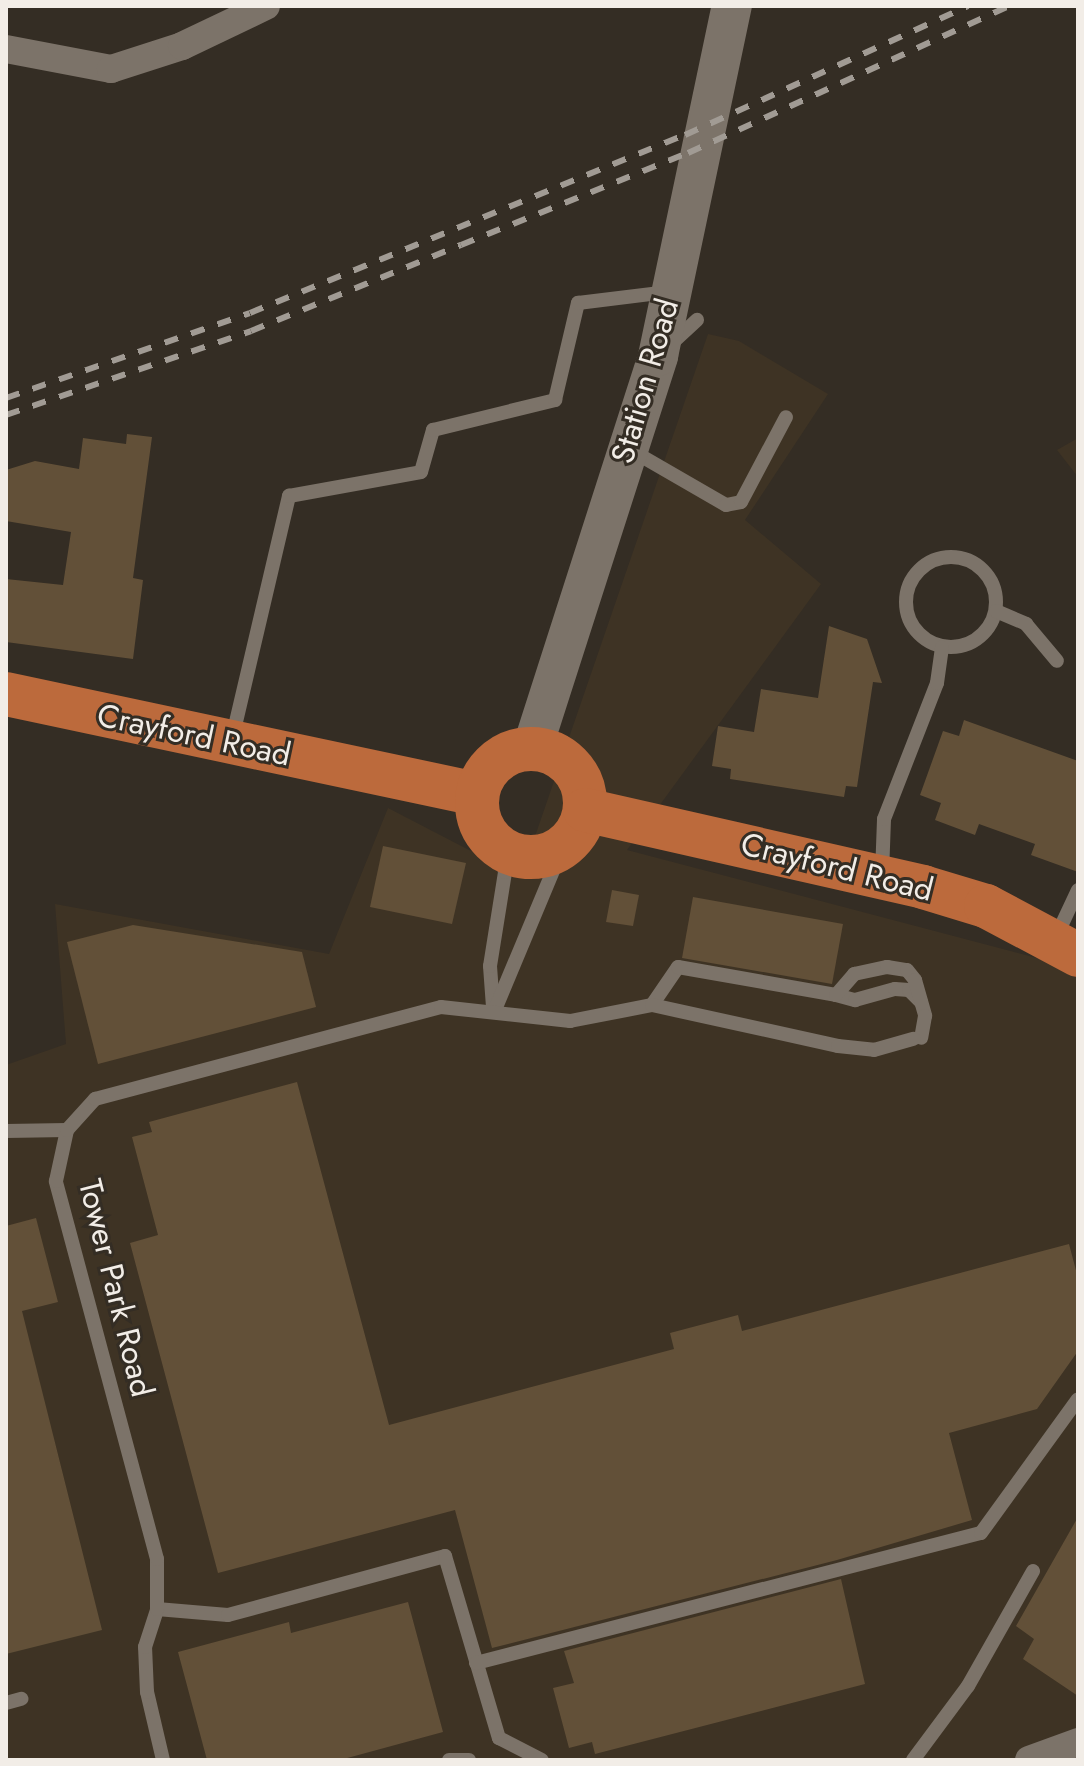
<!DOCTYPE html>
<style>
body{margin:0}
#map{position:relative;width:1084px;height:1766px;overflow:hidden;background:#342d24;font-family:Jost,sans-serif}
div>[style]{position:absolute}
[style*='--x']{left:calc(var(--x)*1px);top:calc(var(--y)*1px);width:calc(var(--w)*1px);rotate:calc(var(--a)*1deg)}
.built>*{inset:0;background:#3e3324}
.building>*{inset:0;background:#625038}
.lane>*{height:14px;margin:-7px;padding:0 7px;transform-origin:7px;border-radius:7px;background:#7c7369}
.lane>.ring{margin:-7px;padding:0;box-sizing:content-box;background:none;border:14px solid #7c7369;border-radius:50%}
.street>*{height:28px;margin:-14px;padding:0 14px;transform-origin:14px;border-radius:14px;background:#7c7369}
.secondary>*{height:40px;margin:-20px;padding:0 20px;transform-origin:20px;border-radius:20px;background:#7c7369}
.primary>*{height:44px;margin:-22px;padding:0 22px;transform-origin:22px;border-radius:22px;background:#bc6a3c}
.primary>.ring{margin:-22px;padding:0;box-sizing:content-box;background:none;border:44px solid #bc6a3c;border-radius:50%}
.rail>*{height:6px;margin-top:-3px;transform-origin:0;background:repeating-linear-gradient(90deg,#a19b94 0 14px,transparent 0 28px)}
span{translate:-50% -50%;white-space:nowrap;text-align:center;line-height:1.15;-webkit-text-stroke:6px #342d24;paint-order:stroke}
.street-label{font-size:32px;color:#f2ede7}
.frame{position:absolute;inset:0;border:8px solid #f2ede7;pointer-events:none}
</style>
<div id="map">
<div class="built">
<div style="clip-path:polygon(708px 334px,739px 341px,828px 394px,745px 520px,821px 584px,627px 850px,1052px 962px,1078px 933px,1078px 1760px,6px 1760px,6px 1065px,66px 1044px,55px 904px,329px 954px,388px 808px,521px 877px)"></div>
<div style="clip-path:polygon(1078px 438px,1078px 477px,1057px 450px)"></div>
</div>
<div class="building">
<div style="clip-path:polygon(127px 434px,152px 437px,133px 578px,143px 580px,133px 659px,6px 642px,6px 579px,63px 585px,71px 532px,6px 521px,6px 470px,35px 461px,79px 469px,83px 438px,126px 444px)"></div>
<div style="clip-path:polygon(829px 626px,867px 639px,882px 683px,873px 682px,857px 787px,846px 786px,844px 797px,730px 779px,731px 769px,712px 766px,718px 726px,754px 732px,761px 689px,818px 698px)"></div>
<div style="clip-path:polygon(964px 720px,1078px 761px,1078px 872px,1031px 855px,1035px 844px,979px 824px,975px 835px,935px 820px,941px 803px,920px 795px,943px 731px,959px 736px)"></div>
<div style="clip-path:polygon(383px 846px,466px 863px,452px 924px,370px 907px)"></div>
<div style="clip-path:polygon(612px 890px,639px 895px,633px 926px,606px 922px)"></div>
<div style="clip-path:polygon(693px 897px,843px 924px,832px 984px,682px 958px)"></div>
<div style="clip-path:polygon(133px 925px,302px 952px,316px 1007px,98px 1064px,67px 942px)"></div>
<div style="clip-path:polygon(297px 1082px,389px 1425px,674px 1349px,670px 1333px,738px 1315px,742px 1331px,1069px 1244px,1078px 1278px,1078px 1351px,1037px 1409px,949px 1433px,972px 1520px,837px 1560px,492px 1648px,455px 1510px,218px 1573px,130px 1243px,158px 1235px,132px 1137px,152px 1132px,149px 1122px)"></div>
<div style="clip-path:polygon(36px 1218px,58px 1302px,22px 1311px,102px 1630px,6px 1654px,6px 1226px)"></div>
<div style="clip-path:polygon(1078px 1517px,1078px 1696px,1023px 1659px,1034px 1639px,1016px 1626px)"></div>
<div style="clip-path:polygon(841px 1579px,865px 1684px,595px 1754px,592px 1742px,569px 1748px,553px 1688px,574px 1683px,564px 1651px)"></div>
<div style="clip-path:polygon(408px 1602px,443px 1732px,340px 1760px,207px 1760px,178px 1652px,289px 1622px,291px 1633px)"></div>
</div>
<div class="lane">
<div style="--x:670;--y:345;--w:37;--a:-43"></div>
<div style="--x:629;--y:449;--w:112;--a:30"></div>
<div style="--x:726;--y:505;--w:15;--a:-11"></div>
<div style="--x:741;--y:502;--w:96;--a:-62.1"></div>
<div class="ring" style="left:906px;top:557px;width:76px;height:76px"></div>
<div style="--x:996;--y:611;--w:33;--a:23"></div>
<div style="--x:1026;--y:624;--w:48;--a:50"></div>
<div style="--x:232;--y:739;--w:250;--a:-76.8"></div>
<div style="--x:289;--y:496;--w:134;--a:-10.3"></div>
<div style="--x:421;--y:472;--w:44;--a:-74.1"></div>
<div style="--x:433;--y:430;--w:126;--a:-13.8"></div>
<div style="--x:555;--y:400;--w:100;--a:-76.7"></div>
<div style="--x:578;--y:303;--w:91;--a:-7"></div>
<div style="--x:882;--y:874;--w:55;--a:-87.9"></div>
<div style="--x:884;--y:819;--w:146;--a:-68.7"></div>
<div style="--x:937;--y:683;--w:36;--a:-82"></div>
<div style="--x:1055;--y:939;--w:54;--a:-64.9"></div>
<div style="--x:836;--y:995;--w:20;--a:15"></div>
<div style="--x:855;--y:1000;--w:41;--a:-15.4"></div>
<div style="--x:895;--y:989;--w:14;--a:4"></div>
<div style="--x:909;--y:990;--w:17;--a:45"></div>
<div style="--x:652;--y:1005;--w:46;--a:-55.6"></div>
<div style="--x:678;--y:967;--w:160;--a:10"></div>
<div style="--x:836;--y:995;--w:28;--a:-49"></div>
<div style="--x:854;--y:974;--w:34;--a:-12"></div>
<div style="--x:887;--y:967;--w:20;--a:9"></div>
<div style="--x:907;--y:970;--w:13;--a:51"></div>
<div style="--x:915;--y:980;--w:37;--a:74"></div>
<div style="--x:925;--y:1016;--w:22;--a:100"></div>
<div style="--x:493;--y:1007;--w:41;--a:-94.2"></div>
<div style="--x:490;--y:966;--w:95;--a:-80.9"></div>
<div style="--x:505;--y:872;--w:24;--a:-102"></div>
<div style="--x:494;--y:1012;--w:179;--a:-67.3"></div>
<div style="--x:6;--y:1131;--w:61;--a:-0.9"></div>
<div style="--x:157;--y:1609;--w:71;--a:4.8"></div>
<div style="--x:228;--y:1615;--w:225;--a:-15.2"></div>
<div style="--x:445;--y:1556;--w:190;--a:73.5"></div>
<div style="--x:499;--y:1738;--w:48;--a:27.1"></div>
<div style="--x:476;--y:1663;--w:521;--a:-14.44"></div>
<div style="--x:981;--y:1533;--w:165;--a:-54.1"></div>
<div style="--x:6;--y:1703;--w:16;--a:-15"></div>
<div style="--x:163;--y:1760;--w:70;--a:-103.2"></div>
<div style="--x:147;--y:1692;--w:45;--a:-92.5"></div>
<div style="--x:145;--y:1647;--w:40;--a:-72"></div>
<div style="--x:157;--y:1609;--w:50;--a:-90"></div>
<div style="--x:157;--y:1559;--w:391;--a:-105"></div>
<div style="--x:56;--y:1181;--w:52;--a:-77.8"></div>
<div style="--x:67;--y:1130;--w:42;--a:-47.9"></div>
<div style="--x:95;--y:1099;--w:358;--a:-14.9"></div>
<div style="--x:441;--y:1007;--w:130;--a:6.2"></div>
<div style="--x:570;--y:1021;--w:84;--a:-11"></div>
<div style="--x:652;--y:1005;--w:190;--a:12.4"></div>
<div style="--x:838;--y:1046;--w:36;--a:6"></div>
<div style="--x:874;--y:1050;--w:41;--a:-15.8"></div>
<div style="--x:449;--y:1760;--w:20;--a:0"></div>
<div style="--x:913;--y:1760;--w:92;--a:-53.4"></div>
<div style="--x:968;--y:1686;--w:132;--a:-60.5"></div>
</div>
<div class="street">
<div style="--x:6;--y:49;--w:107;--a:10.8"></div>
<div style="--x:111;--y:69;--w:75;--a:-17.9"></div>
<div style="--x:182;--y:46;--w:93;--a:-25.5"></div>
<div style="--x:1029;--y:1760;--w:52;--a:-20.2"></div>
</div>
<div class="secondary">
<div style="--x:532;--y:749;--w:413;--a:-72.2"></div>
<div style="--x:658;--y:356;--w:358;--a:-78.1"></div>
</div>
<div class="primary">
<div style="--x:6;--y:694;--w:481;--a:12"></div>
<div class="ring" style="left:477px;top:749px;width:64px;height:64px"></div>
<div style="--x:585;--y:810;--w:347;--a:12.8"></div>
<div style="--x:923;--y:887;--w:66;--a:16.8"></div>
<div style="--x:986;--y:906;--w:104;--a:28"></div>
</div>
<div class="rail">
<div style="--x:6;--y:398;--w:258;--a:-19.2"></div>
<div style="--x:250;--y:313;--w:470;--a:-22.3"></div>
<div style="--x:685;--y:135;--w:311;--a:-24.5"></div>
<div style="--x:6;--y:415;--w:259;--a:-18.9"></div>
<div style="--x:251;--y:331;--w:227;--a:-22.3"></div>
<div style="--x:461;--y:245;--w:245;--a:-22.1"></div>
<div style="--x:688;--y:153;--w:353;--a:-24.6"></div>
</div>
<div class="street-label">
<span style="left:645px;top:381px;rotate:-74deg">Station Road</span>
<span style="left:194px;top:735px;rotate:12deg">Crayford Road</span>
<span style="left:837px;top:867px;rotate:14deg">Crayford Road</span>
<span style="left:116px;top:1288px;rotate:76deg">Tower Park Road</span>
</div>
<div class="frame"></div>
</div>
